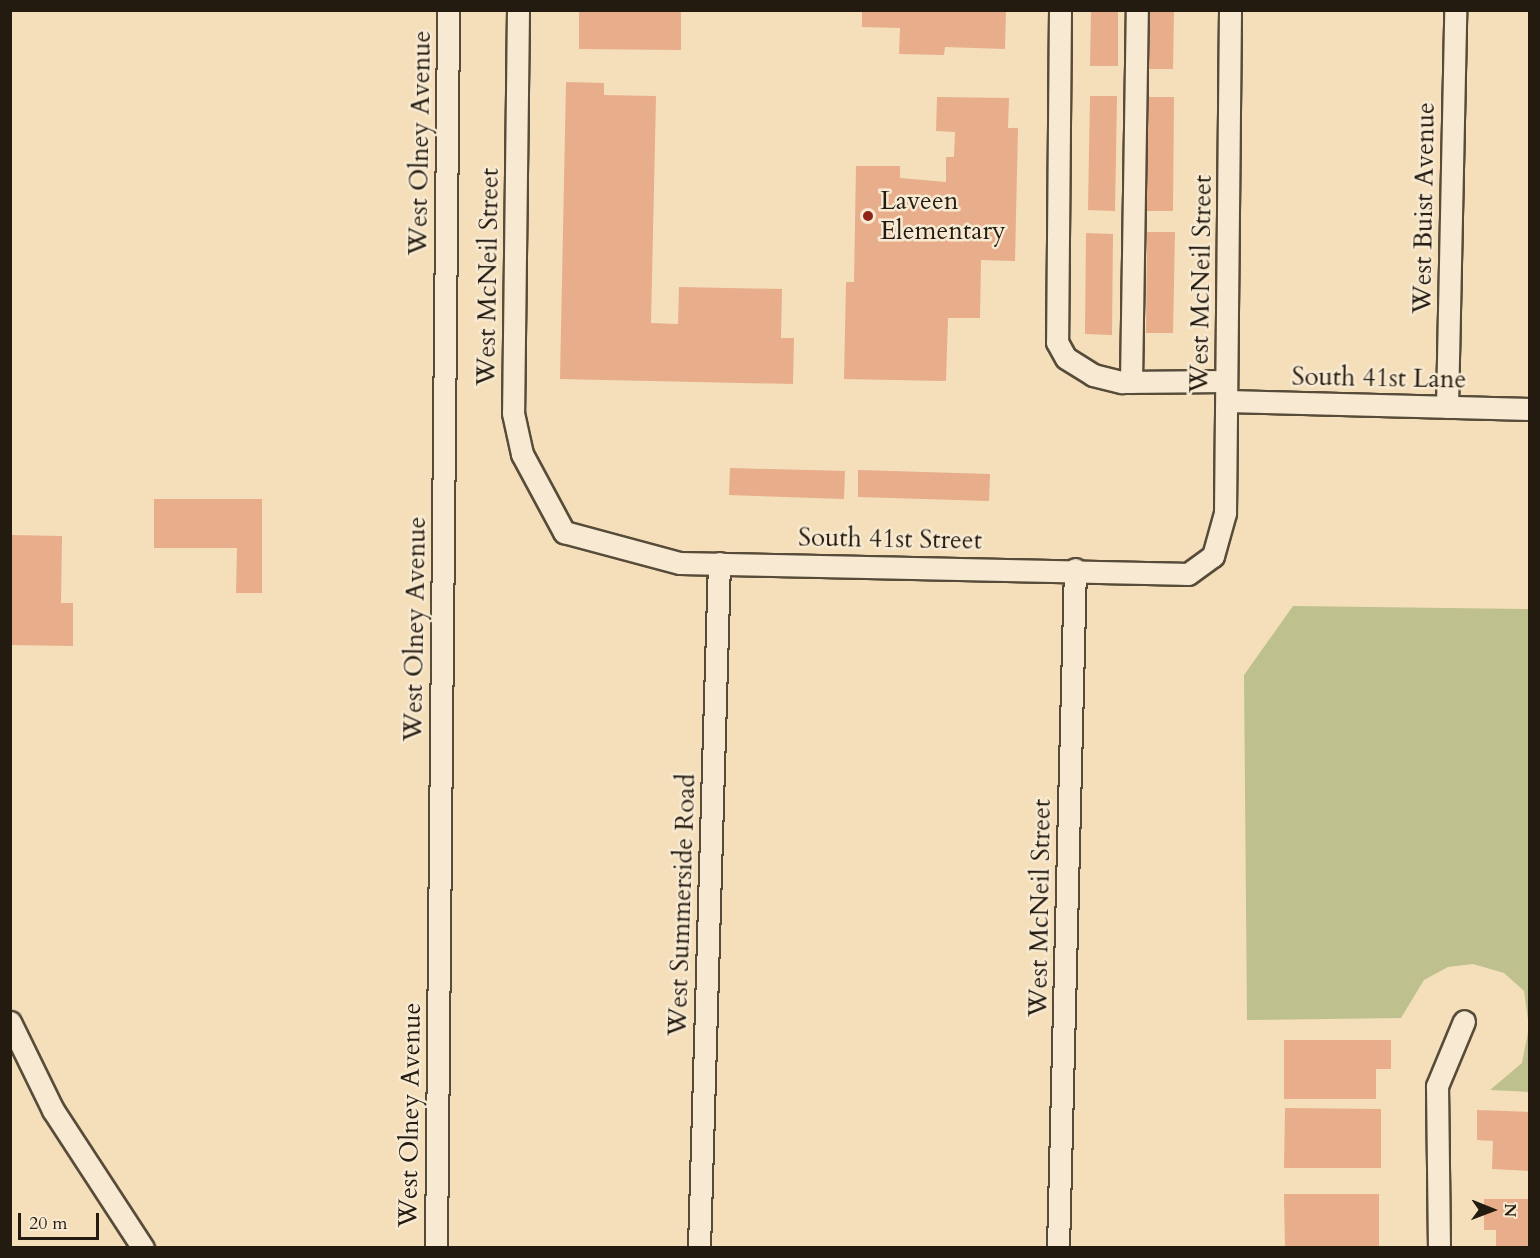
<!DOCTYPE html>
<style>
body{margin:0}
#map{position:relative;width:1540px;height:1258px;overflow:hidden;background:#f4dfba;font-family:Cardo,serif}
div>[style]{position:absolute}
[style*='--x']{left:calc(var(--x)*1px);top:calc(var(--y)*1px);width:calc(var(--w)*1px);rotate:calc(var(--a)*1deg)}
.green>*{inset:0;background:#bec18e}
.building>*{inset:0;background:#e8ad8a}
.roads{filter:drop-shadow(2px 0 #574c3a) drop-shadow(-2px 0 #574c3a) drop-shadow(0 2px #574c3a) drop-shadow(0 -2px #574c3a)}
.minor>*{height:21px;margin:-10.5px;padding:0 10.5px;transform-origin:10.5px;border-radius:10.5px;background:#f8ead2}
.dots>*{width:16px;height:16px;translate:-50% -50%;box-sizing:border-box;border:3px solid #f8ead2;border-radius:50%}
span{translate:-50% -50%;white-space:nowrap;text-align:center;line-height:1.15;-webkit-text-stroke:5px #f8ead2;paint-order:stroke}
.street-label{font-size:26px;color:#231b10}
.poi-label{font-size:26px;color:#231b10}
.left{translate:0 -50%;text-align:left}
.frame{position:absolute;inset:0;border:12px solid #231b10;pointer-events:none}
.north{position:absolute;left:1462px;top:1180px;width:60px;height:60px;-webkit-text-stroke:4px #f8ead2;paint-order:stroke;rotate:91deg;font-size:16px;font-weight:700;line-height:24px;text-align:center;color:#231b10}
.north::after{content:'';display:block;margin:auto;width:21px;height:27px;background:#231b10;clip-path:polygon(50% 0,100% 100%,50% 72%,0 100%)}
.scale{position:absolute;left:18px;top:1213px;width:81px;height:27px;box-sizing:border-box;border:3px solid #231b10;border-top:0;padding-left:8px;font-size:18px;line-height:21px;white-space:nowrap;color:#231b10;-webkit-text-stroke:4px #f8ead2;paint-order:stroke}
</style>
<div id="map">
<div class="green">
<div style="clip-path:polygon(1293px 606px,1529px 609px,1529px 1092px,1490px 1090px,1522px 1063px,1529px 1027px,1524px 991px,1504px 973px,1473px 964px,1448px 967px,1424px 980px,1401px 1018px,1247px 1020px,1244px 675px)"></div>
</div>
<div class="building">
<div style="clip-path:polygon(579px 10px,681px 10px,681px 50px,579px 49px)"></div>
<div style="clip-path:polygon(862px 10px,1006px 10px,1005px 49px,945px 47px,944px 55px,899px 54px,900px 28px,862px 27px)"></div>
<div style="clip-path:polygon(1091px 10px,1118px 10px,1118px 66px,1090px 66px)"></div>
<div style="clip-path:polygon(1147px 10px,1174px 10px,1173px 69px,1146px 69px)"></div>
<div style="clip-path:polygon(566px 82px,604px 83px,604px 95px,656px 96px,651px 323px,678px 324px,679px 287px,782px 289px,781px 338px,794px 338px,793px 384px,560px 379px)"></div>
<div style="clip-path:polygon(1090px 96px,1117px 96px,1115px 211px,1088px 210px)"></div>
<div style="clip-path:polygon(937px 97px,1009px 98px,1008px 128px,1018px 128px,1015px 261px,981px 260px,980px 318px,948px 318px,946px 381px,844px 379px,846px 282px,854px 282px,856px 166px,900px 166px,900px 178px,946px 182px,946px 157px,954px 157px,955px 132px,936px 131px)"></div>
<div style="clip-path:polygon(1147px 97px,1174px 97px,1173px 211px,1145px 211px)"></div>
<div style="clip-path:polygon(1147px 232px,1175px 232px,1173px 333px,1146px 333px)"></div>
<div style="clip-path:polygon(1086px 233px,1113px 234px,1112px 335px,1085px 334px)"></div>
<div style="clip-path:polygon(730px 468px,845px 471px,844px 499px,729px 495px)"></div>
<div style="clip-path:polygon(858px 470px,990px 474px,989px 501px,858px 497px)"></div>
<div style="clip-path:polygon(154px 499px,262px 499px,262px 593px,236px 593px,237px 548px,154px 548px)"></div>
<div style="clip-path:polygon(10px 535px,62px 536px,61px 603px,73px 603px,73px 646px,10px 645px)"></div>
<div style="clip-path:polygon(1284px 1040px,1391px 1040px,1391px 1069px,1376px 1069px,1376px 1099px,1284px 1099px)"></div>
<div style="clip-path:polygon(1285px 1108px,1381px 1109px,1381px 1168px,1284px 1168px)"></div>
<div style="clip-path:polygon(1477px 1110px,1530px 1112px,1530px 1171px,1492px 1169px,1493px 1141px,1477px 1140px)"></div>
<div style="clip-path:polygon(1284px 1194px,1379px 1194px,1379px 1248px,1285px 1248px)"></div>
<div style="clip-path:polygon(1484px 1199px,1530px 1199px,1530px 1248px,1496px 1248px,1496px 1230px,1484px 1230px)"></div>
</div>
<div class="roads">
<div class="minor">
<div style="--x:518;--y:10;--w:403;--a:90.7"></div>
<div style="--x:513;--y:413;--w:42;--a:77.6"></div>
<div style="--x:522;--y:454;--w:89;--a:61.7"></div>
<div style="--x:564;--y:532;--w:120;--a:15"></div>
<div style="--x:680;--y:563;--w:508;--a:1.24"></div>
<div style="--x:1188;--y:574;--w:31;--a:-36"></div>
<div style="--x:1213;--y:556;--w:45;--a:-74.4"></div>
<div style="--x:1225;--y:513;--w:503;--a:-89.43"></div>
<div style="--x:1060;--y:10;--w:332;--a:90.5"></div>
<div style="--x:1057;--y:342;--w:18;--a:61"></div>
<div style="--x:1066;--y:358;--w:32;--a:32"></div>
<div style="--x:1093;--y:375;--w:30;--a:14"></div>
<div style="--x:1122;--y:382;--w:104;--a:-0.6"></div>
<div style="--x:1131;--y:382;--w:372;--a:-89.1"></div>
<div style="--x:1227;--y:401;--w:303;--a:1.5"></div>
<div style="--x:1447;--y:407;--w:397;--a:-88.8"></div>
<div style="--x:10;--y:1022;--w:98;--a:64"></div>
<div style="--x:53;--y:1110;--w:165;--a:56.9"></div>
<div style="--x:436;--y:1248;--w:1238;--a:-89.44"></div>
<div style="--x:699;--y:1248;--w:685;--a:-88.33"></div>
<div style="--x:1058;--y:1248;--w:679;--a:-88.57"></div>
<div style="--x:1439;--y:1248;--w:162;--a:-90.7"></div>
<div style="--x:1437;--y:1086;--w:70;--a:-67.4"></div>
</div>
</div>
<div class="dots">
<div style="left:868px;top:216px;background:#8f2418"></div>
</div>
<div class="street-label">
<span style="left:420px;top:143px;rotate:-89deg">West Olney Avenue</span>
<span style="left:1424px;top:208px;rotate:-89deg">West Buist Avenue</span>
<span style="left:488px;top:277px;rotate:-89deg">West McNeil Street</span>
<span style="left:1201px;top:284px;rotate:-89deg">West McNeil Street</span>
<span style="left:1379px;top:378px;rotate:1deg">South 41st Lane</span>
<span style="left:890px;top:539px;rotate:1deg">South 41st Street</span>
<span style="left:415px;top:629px;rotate:-89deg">West Olney Avenue</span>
<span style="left:682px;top:905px;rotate:-88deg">West Summerside Road</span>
<span style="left:1040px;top:908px;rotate:-89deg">West McNeil Street</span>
<span style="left:410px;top:1115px;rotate:-89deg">West Olney Avenue</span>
</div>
<div class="poi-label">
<span class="left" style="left:880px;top:216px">Laveen<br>Elementary</span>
</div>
<div class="frame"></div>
<div class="north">N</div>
<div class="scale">20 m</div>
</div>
